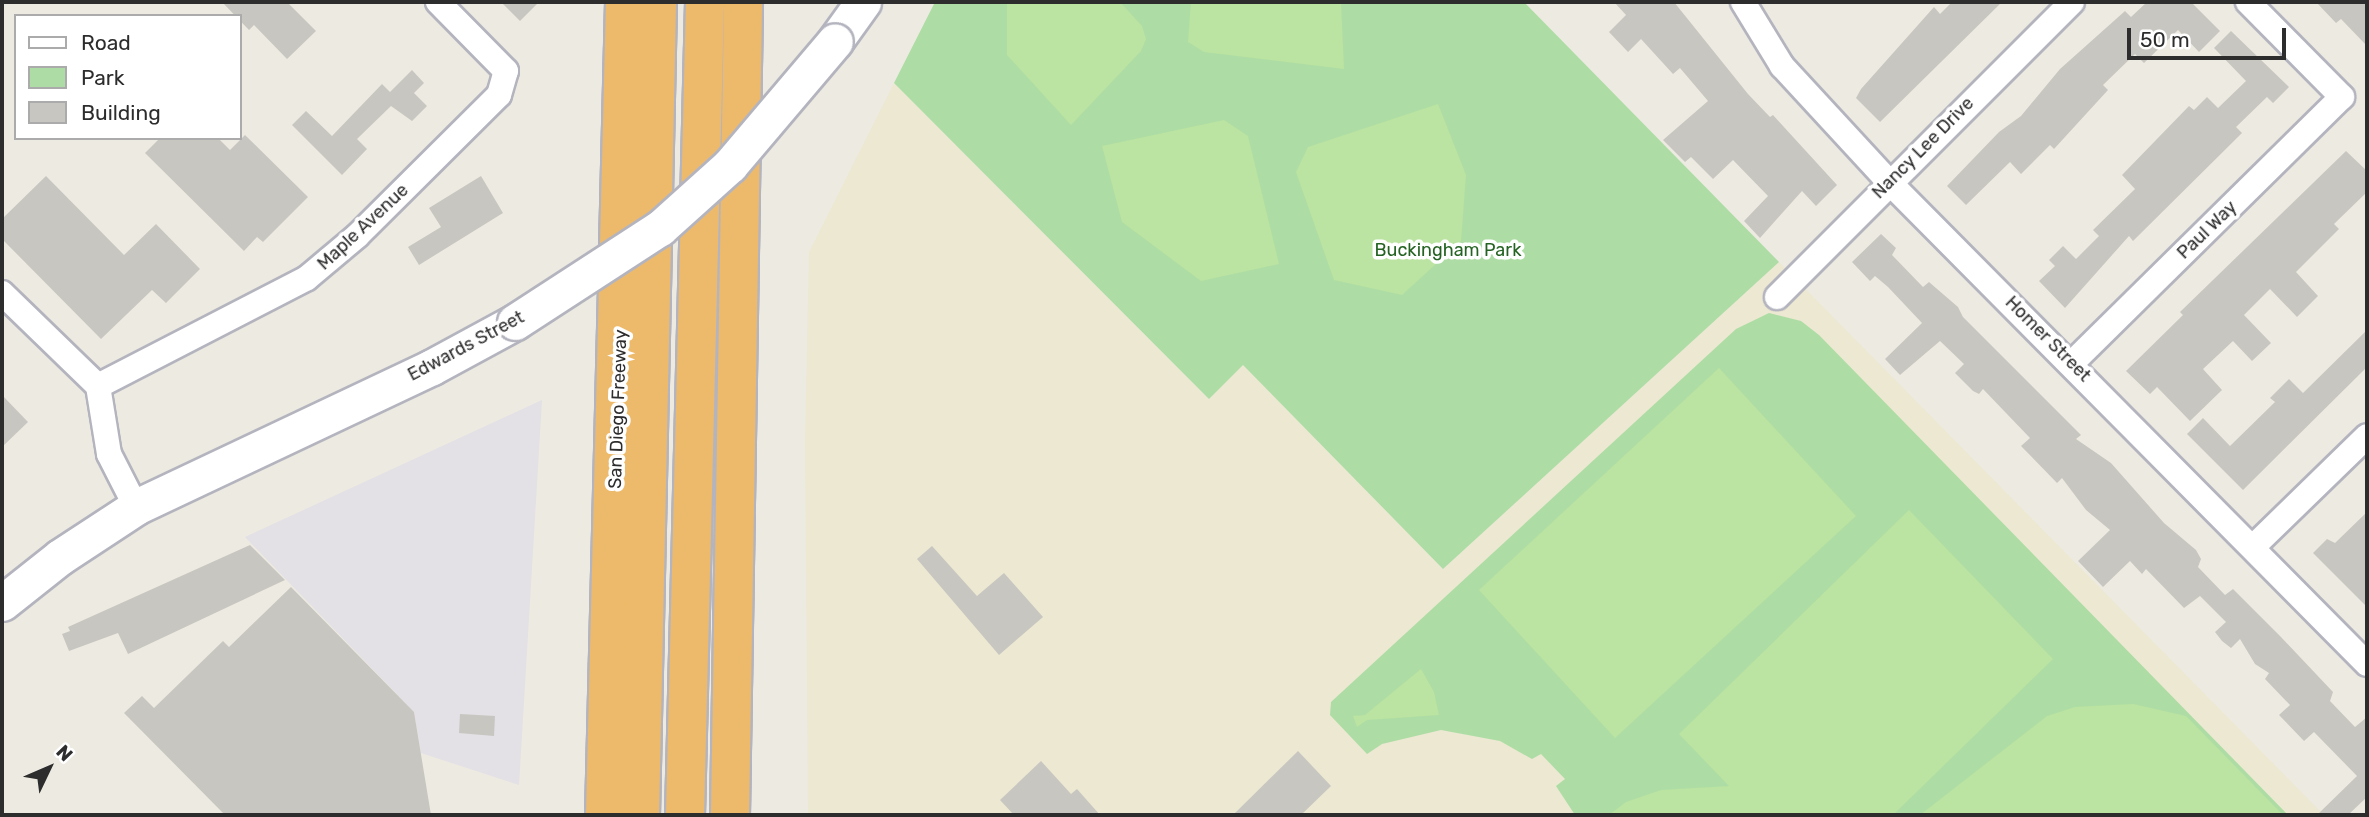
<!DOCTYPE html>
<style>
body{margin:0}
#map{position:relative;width:2369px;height:817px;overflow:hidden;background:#edeae1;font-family:Rubik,sans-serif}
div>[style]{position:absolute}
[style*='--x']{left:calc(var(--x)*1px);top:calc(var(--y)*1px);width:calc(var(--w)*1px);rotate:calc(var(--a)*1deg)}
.industrial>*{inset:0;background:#e3e0e6}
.education>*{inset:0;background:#ece8d2}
.green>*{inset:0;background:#addda4}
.pitch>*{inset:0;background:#bbe3a1}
.building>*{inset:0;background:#c8c6c0}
.roads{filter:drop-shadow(2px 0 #b4b4bf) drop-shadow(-2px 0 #b4b4bf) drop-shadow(0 2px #b4b4bf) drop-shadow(0 -2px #b4b4bf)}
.street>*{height:24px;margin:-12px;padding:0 12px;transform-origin:12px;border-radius:12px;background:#fff}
.secondary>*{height:35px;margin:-17.5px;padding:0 17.5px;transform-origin:17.5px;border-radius:17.5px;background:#fff}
.highway>*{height:38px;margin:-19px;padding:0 19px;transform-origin:19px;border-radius:19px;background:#edba6b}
.bridges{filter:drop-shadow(2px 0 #b4b4bf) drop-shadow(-2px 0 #b4b4bf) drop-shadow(0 2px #b4b4bf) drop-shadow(0 -2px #b4b4bf)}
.secondary-bridge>*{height:35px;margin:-17.5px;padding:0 17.5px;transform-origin:17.5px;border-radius:17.5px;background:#fff}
span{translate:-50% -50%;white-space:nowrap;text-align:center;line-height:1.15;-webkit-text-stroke:7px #fff;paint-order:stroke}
.street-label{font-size:18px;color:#2d2d2d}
.park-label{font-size:18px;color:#256323}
.frame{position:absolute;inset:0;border:4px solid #2d2d2d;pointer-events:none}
.legend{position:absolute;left:14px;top:14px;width:228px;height:126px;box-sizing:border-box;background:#fff;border:2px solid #ababab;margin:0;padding:9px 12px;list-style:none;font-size:21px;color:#2d2d2d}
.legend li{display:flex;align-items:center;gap:14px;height:35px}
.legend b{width:35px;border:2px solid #ababab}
.north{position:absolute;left:14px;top:733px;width:70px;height:70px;-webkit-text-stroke:5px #fff;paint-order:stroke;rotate:46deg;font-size:19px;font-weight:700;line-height:28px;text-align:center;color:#2d2d2d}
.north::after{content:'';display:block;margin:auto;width:24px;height:32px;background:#2d2d2d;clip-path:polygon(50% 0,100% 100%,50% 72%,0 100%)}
.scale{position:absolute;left:2127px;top:28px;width:159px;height:32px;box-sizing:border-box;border:4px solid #2d2d2d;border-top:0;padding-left:9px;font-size:21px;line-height:24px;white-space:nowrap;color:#2d2d2d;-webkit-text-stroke:5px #fff;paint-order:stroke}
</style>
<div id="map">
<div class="industrial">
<div style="clip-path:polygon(542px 400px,519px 785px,421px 753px,414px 712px,245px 537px)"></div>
</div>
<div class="education">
<div style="clip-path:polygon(894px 83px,1209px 399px,1242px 364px,1443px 569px,1779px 262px,2324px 815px,808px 815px,805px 442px,809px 252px)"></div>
</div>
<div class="green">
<div style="clip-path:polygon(935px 2px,1524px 2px,1779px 262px,1443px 569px,1243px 365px,1209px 399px,894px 83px)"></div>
<div style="clip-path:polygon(1769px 313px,1801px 321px,1819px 335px,2288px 815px,1575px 815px,1556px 786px,1565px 779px,1541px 754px,1532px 759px,1500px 741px,1441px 730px,1382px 744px,1367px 754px,1330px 715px,1331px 702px,1736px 329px)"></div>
</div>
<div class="pitch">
<div style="clip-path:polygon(1007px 2px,1120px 2px,1142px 26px,1146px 39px,1141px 51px,1071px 125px,1007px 55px)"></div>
<div style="clip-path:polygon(1191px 2px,1341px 2px,1344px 69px,1204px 52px,1188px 42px)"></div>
<div style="clip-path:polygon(1438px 104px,1466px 175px,1461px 241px,1402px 295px,1334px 280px,1296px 172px,1308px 147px)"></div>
<div style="clip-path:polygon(1224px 120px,1248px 136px,1279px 264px,1201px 281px,1122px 222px,1102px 146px)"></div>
<div style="clip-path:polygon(1719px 368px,1856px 516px,1615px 738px,1479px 590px)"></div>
<div style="clip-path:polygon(1909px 510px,2053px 659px,1893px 815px,1609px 815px,1626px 802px,1661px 790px,1729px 786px,1679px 734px)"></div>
<div style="clip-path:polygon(1421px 669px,1434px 692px,1439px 715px,1367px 720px,1357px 727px,1353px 716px,1365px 715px)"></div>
<div style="clip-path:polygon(2133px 704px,2186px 716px,2283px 815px,1920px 815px,2047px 716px,2075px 707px)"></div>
</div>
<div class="building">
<div style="clip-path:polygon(222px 2px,287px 2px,316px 31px,287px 59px,254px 25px,249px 30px)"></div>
<div style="clip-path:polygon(501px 2px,539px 2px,520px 21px)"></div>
<div style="clip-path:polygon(1614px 2px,1674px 2px,1748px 94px,1770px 117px,1773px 115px,1837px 185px,1816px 206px,1802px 191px,1760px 238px,1744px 221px,1768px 196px,1733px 160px,1713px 179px,1691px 157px,1685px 162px,1663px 140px,1708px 101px,1680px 68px,1673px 74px,1641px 39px,1628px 52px,1609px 32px,1626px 15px)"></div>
<div style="clip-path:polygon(1952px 2px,2002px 2px,1880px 122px,1856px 98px,1861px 89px,1934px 7px,1940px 14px)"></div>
<div style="clip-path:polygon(2147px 2px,2191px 2px,2220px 31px,2199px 52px,2178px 30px,2144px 63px,2135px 54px,2103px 85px,2108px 90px,2054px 149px,2050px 145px,2021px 174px,2010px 162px,1966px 205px,1947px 186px,1999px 132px,2021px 116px,2060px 69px,2125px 11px,2131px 17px)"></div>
<div style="clip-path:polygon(2316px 2px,2367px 2px,2367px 46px,2341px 19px,2336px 23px)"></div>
<div style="clip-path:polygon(2231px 31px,2289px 87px,2273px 103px,2267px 97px,2236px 127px,2242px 133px,2133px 241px,2129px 236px,2065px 308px,2039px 281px,2055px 266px,2049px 260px,2063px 246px,2076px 259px,2099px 236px,2093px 230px,2135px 189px,2122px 175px,2189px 106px,2194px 110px,2207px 97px,2218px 108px,2246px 81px,2214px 48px)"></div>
<div style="clip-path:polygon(412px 70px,424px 83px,414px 93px,427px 106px,412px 121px,391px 106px,357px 139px,367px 149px,342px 175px,292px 125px,306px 111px,332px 136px,382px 84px,390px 92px)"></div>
<div style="clip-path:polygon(245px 135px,308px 197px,263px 242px,257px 237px,244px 251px,145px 153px,160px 138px,218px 138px,230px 150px)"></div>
<div style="clip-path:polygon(2346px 151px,2367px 171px,2367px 192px,2334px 224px,2339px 229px,2296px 272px,2318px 296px,2297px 317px,2270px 289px,2244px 315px,2271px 343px,2252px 361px,2233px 341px,2203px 369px,2222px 390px,2190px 421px,2157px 387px,2150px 394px,2126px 371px,2183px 315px,2180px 312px)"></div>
<div style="clip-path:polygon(46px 176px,124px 255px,156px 224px,200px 269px,166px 303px,152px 290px,101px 339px,2px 239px,2px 219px)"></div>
<div style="clip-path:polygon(481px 176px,503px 213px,419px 265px,408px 247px,441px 227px,429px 208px)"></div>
<div style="clip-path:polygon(1881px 234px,1896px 248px,1892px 255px,1923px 287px,1929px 282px,1958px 307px,1963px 317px,2081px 435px,2076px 439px,2111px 463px,2164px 523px,2196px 550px,2201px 559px,2198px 567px,2225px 595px,2233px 589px,2281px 637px,2333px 692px,2330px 701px,2355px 727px,2367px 717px,2367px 797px,2348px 815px,2317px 815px,2357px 776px,2314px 732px,2304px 741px,2279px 715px,2290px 705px,2265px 679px,2269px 673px,2255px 664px,2240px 639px,2231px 648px,2222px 641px,2215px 632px,2226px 622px,2200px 596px,2184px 608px,2146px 569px,2142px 574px,2130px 561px,2103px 587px,2078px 561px,2110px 530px,2086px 510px,2062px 478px,2057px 483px,2021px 446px,2030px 438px,1983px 389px,1979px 394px,1973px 391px,1955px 373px,1964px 364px,1940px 341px,1900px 375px,1885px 359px,1922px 323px,1888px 287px,1875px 276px,1870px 281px,1852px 262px)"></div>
<div style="clip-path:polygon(2367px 330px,2367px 367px,2243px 490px,2187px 434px,2203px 418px,2230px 446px,2275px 402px,2270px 398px,2289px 379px,2303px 393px)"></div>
<div style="clip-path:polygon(2px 395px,28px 422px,2px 447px)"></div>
<div style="clip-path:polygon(2367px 512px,2367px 607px,2313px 553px,2327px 539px,2335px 543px)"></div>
<div style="clip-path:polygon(250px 545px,285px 580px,128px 654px,118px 633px,69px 651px,62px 634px,70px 631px,68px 627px)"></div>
<div style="clip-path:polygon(932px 546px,977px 596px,1004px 573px,1043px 617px,999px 655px,917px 559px)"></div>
<div style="clip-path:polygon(291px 587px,414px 712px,431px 815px,225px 815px,124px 713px,142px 696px,154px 708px,223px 641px,229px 647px)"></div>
<div style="clip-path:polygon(460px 714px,495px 716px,494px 736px,459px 733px)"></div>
<div style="clip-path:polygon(1298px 751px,1331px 786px,1301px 815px,1233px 815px)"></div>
<div style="clip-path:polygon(1041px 761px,1071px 794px,1077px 789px,1100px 815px,1014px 815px,1000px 800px)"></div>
</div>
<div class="roads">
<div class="street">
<div style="--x:1743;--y:2;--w:75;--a:58.6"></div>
<div style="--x:1782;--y:66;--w:158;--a:47.3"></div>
<div style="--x:1889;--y:182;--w:679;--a:45.24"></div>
<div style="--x:2;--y:293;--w:134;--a:44.1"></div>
<div style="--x:98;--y:386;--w:69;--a:80.8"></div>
<div style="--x:109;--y:454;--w:59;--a:63"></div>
<div style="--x:1777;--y:297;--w:417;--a:-45"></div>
<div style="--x:2072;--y:363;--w:379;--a:-44.6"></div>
<div style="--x:2342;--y:97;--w:134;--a:-134.7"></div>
<div style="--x:98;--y:386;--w:235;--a:-27.3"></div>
<div style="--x:307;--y:278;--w:65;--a:-40"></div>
<div style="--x:357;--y:236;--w:200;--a:-44.8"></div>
<div style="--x:499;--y:95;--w:25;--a:-74"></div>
<div style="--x:506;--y:71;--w:97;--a:-134.6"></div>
<div style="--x:2253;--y:547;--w:159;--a:-44.2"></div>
</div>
<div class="secondary">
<div style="--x:835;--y:41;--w:48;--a:-54.3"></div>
<div style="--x:2;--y:603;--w:74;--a:-38.4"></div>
<div style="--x:60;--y:557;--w:91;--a:-33.3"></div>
<div style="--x:136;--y:507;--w:327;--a:-25.3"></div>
<div style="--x:432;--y:367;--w:94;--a:-28.5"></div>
</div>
<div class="highway">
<div style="--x:605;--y:815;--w:813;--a:-88.59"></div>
<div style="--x:640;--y:815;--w:813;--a:-88.8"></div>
<div style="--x:685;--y:815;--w:813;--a:-88.59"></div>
<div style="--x:730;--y:815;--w:813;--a:-89.08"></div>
</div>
</div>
<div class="bridges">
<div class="secondary-bridge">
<div style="--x:515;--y:322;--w:173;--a:-33"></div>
<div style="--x:660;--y:228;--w:94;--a:-42"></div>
<div style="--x:730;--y:165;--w:162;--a:-49.7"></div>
</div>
</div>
<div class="street-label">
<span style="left:1923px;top:148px;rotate:-45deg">Nancy Lee Drive</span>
<span style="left:363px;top:227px;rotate:-43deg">Maple Avenue</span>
<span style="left:2207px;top:230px;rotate:-44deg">Paul Way</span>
<span style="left:2048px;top:339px;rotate:45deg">Homer Street</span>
<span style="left:466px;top:346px;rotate:-28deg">Edwards Street</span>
<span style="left:618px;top:409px;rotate:-88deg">San Diego Freeway</span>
</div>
<div class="park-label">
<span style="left:1448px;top:250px">Buckingham Park</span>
</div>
<div class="frame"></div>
<ul class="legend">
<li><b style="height:9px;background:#fff"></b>Road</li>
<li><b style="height:19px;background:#addda4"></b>Park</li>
<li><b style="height:19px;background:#c8c6c0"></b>Building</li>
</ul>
<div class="north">N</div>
<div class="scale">50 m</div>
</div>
